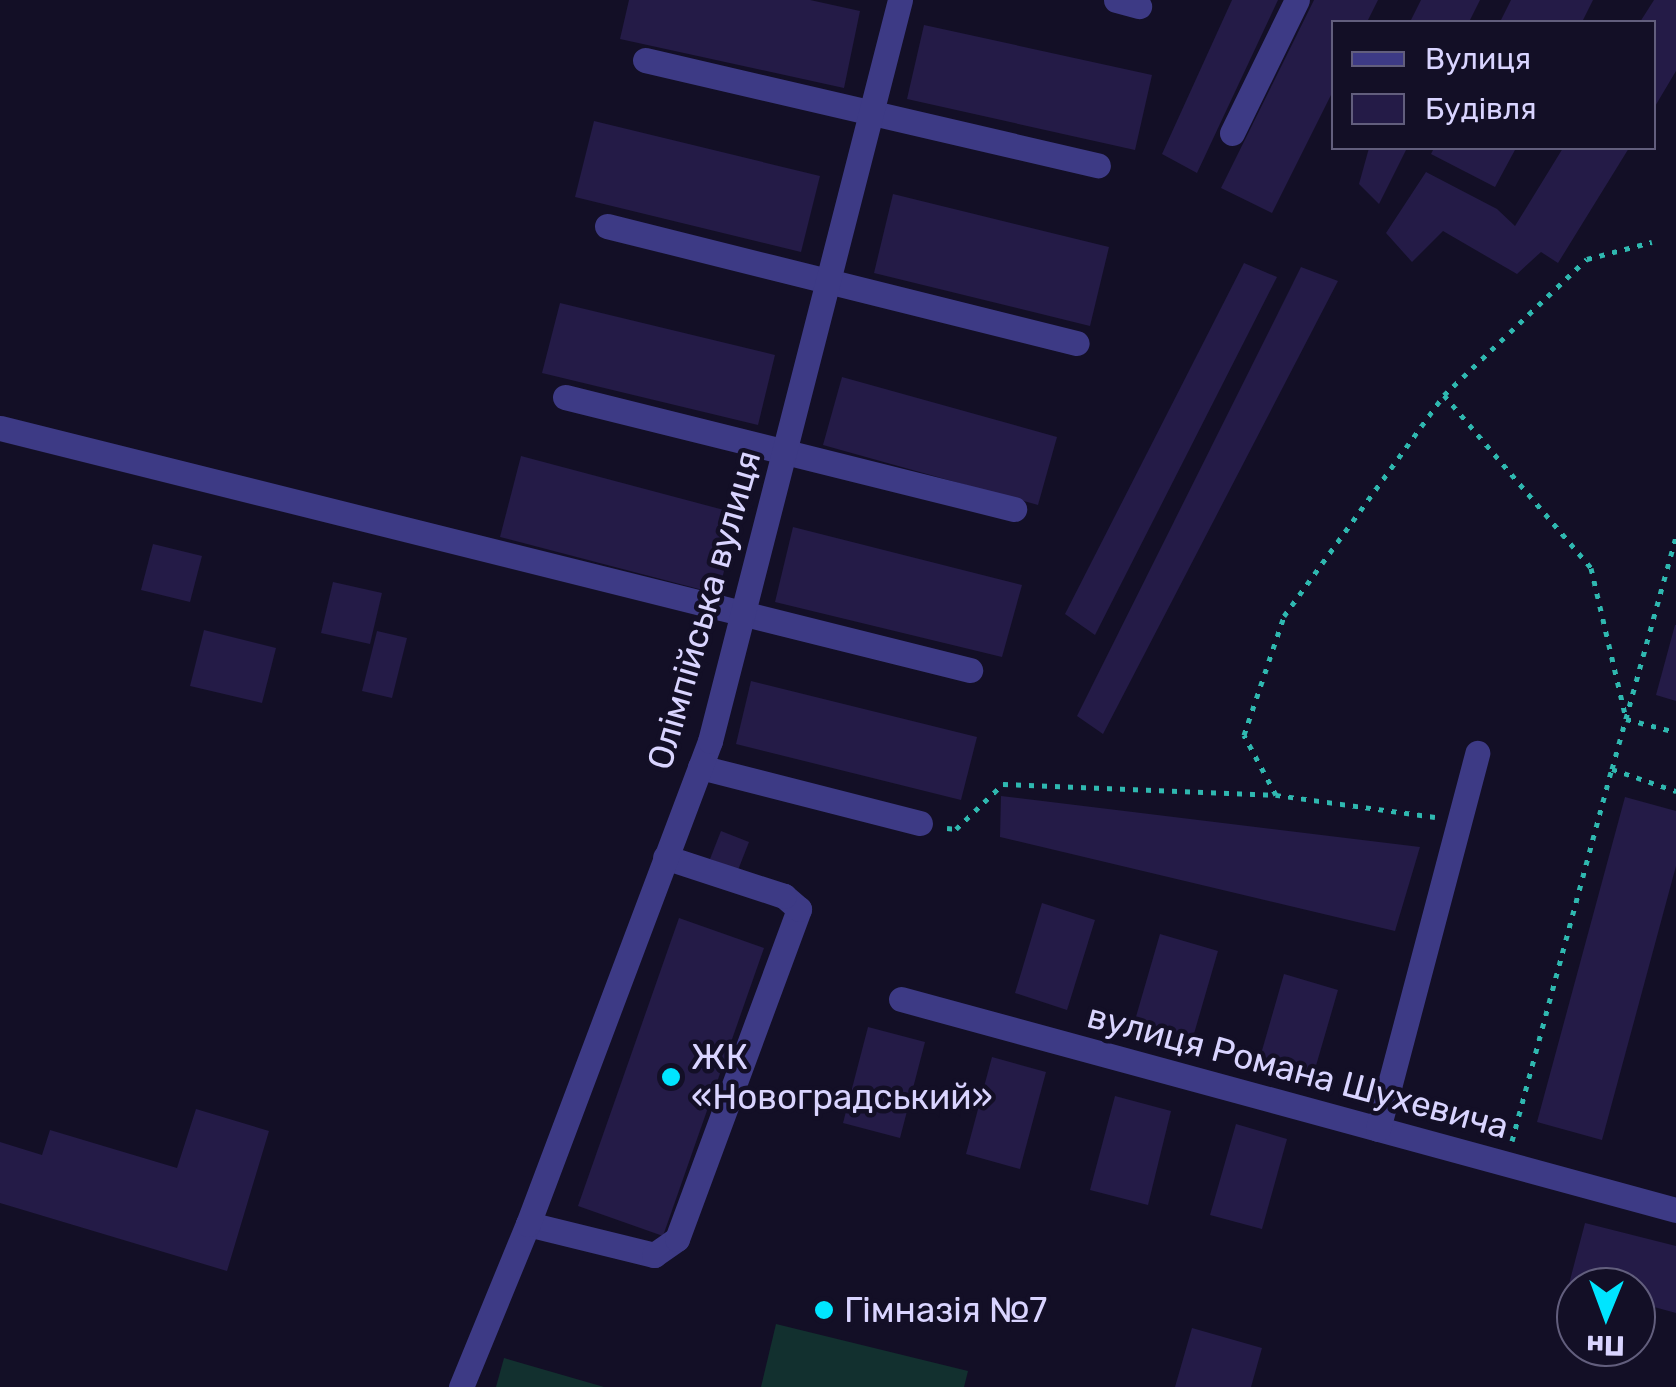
<!DOCTYPE html>
<meta charset="utf-8">
<style>
body{margin:0}
#map{position:relative;width:1676px;height:1387px;overflow:hidden;background:#130f26;font-family:Rubik,sans-serif}
div>[style]{position:absolute}
[style*='--x']{left:calc(var(--x)*1px);top:calc(var(--y)*1px);width:calc(var(--w)*1px);rotate:calc(var(--a)*1deg)}
.green>*{inset:0;background:#12302f}
.building>*{inset:0;background:#241b47}
.path>*{height:5px;margin-top:-2.5px;transform-origin:0;background:repeating-linear-gradient(90deg,#2fb8b0 0 5px,transparent 0 13px)}
.minor>*{height:25px;margin:-12.5px;padding:0 12.5px;transform-origin:12.5px;border-radius:12.5px;background:#3d3a85}
.dots>*{width:28px;height:28px;translate:-50% -50%;box-sizing:border-box;border:5px solid #130f26;border-radius:50%}
span{translate:-50% -50%;white-space:nowrap;text-align:center;line-height:1.15;-webkit-text-stroke:9px #130f26;paint-order:stroke}
.street-label{font-size:35px;color:#d9d4ff}
.poi-label{font-size:35px;color:#d9d4ff}
.left{translate:0 -50%;text-align:left}
.legend{position:absolute;left:1331px;top:20px;width:325px;height:130px;box-sizing:border-box;background:#130f26;border:2px solid #625e7d;margin:0;padding:12px 18px;list-style:none;font-size:30px;color:#d9d4ff}
.legend li{display:flex;align-items:center;gap:20px;height:50px}
.legend b{width:50px;border:2px solid #625e7d}
.north{position:absolute;left:1556px;top:1267px;width:100px;height:100px;box-sizing:border-box;background:#130f26;border:2px solid #625e7d;border-radius:50%;rotate:181deg;font-size:28px;font-weight:700;line-height:40px;text-align:center;color:#d9d4ff}
.north::after{content:'';display:block;margin:auto;width:35px;height:45px;background:#00e5ff;clip-path:polygon(50% 0,100% 100%,50% 72%,0 100%)}
</style>
<div id="map">
<div class="green">
<div style="clip-path:polygon(776px 1324px,968px 1371px,964px 1387px,761px 1387px)"></div>
<div style="clip-path:polygon(504px 1358px,604px 1387px,496px 1387px)"></div>
</div>
<div class="building">
<div style="clip-path:polygon(629px 0,810px 0,860px 11px,844px 88px,620px 39px)"></div>
<div style="clip-path:polygon(1232px 0,1278px 0,1197px 173px,1162px 154px)"></div>
<div style="clip-path:polygon(1314px 0,1378px 0,1367px 22px,1334px 22px,1334px 89px,1272px 213px,1221px 188px)"></div>
<div style="clip-path:polygon(1421px 0,1480px 0,1469px 22px,1410px 22px)"></div>
<div style="clip-path:polygon(1511px 0,1593px 0,1582px 22px,1500px 22px)"></div>
<div style="clip-path:polygon(1654px 0,1676px 0,1676px 71px,1654px 108px,1654px 22px,1640px 22px)"></div>
<div style="clip-path:polygon(924px 25px,1152px 75px,1135px 150px,907px 99px)"></div>
<div style="clip-path:polygon(594px 121px,820px 176px,801px 252px,575px 197px)"></div>
<div style="clip-path:polygon(1369px 148px,1407px 148px,1379px 204px,1359px 184px)"></div>
<div style="clip-path:polygon(1434px 148px,1516px 148px,1495px 187px,1431px 154px)"></div>
<div style="clip-path:polygon(1563px 148px,1629px 148px,1558px 263px,1541px 252px,1517px 274px,1443px 231px,1412px 262px,1386px 233px,1426px 172px,1497px 209px,1515px 226px)"></div>
<div style="clip-path:polygon(893px 194px,1109px 247px,1090px 326px,874px 273px)"></div>
<div style="clip-path:polygon(1244px 263px,1277px 277px,1095px 635px,1065px 614px)"></div>
<div style="clip-path:polygon(1301px 267px,1338px 281px,1103px 734px,1077px 716px)"></div>
<div style="clip-path:polygon(560px 303px,775px 355px,758px 425px,542px 373px)"></div>
<div style="clip-path:polygon(842px 377px,1057px 437px,1038px 505px,823px 445px)"></div>
<div style="clip-path:polygon(521px 456px,739px 514px,718px 594px,500px 537px)"></div>
<div style="clip-path:polygon(793px 527px,1022px 585px,1002px 657px,775px 602px)"></div>
<div style="clip-path:polygon(153px 544px,202px 556px,190px 602px,141px 590px)"></div>
<div style="clip-path:polygon(333px 582px,382px 593px,370px 644px,321px 633px)"></div>
<div style="clip-path:polygon(1675px 625px,1676px 625px,1676px 701px,1656px 695px)"></div>
<div style="clip-path:polygon(204px 630px,276px 648px,262px 703px,190px 686px)"></div>
<div style="clip-path:polygon(377px 631px,407px 638px,392px 698px,362px 691px)"></div>
<div style="clip-path:polygon(751px 681px,977px 737px,961px 800px,736px 744px)"></div>
<div style="clip-path:polygon(1001px 796px,1420px 847px,1395px 931px,1000px 837px)"></div>
<div style="clip-path:polygon(1625px 797px,1676px 811px,1676px 866px,1602px 1140px,1537px 1122px)"></div>
<div style="clip-path:polygon(721px 831px,749px 842px,738px 870px,710px 859px)"></div>
<div style="clip-path:polygon(1042px 903px,1095px 920px,1067px 1010px,1015px 993px)"></div>
<div style="clip-path:polygon(679px 918px,764px 948px,663px 1236px,578px 1206px)"></div>
<div style="clip-path:polygon(1160px 934px,1218px 951px,1191px 1044px,1133px 1027px)"></div>
<div style="clip-path:polygon(1284px 974px,1338px 990px,1313px 1076px,1259px 1061px)"></div>
<div style="clip-path:polygon(868px 1027px,925px 1042px,900px 1138px,843px 1123px)"></div>
<div style="clip-path:polygon(992px 1057px,1046px 1072px,1020px 1169px,966px 1154px)"></div>
<div style="clip-path:polygon(1115px 1096px,1171px 1111px,1148px 1205px,1090px 1190px)"></div>
<div style="clip-path:polygon(196px 1109px,269px 1131px,227px 1271px,0 1203px,0 1142px,42px 1155px,50px 1130px,177px 1168px)"></div>
<div style="clip-path:polygon(1236px 1124px,1287px 1139px,1262px 1229px,1210px 1215px)"></div>
<div style="clip-path:polygon(1585px 1223px,1676px 1246px,1676px 1313px,1636px 1302px,1636px 1287px,1569px 1284px)"></div>
<div style="clip-path:polygon(1192px 1328px,1262px 1348px,1251px 1387px,1175px 1387px)"></div>
</div>
<div class="path">
<div style="--x:1444;--y:395;--w:227;--a:49.6"></div>
<div style="--x:1591;--y:568;--w:155;--a:76.9"></div>
<div style="--x:1626;--y:719;--w:52;--a:14.6"></div>
<div style="--x:1612;--y:769;--w:242;--a:-74.6"></div>
<div style="--x:1435;--y:817;--w:161;--a:-172.1"></div>
<div style="--x:1276;--y:795;--w:68;--a:-118.1"></div>
<div style="--x:1244;--y:735;--w:126;--a:-71.4"></div>
<div style="--x:1284;--y:616;--w:273;--a:-54.1"></div>
<div style="--x:1444;--y:395;--w:197;--a:-43.6"></div>
<div style="--x:1587;--y:259;--w:67;--a:-14.7"></div>
<div style="--x:947;--y:828;--w:9;--a:6"></div>
<div style="--x:956;--y:829;--w:65;--a:-43.8"></div>
<div style="--x:1003;--y:784;--w:273;--a:2.3"></div>
<div style="--x:1512;--y:1141;--w:385;--a:-75"></div>
<div style="--x:1612;--y:769;--w:68;--a:19"></div>
</div>
<div class="minor">
<div style="--x:1116;--y:0;--w:24;--a:15"></div>
<div style="--x:645;--y:60;--w:465;--a:13.1"></div>
<div style="--x:1232;--y:133;--w:148;--a:-64"></div>
<div style="--x:607;--y:226;--w:484;--a:14"></div>
<div style="--x:565;--y:397;--w:463;--a:14"></div>
<div style="--x:0;--y:428;--w:1000;--a:14.01"></div>
<div style="--x:700;--y:767;--w:227;--a:14.3"></div>
<div style="--x:901;--y:999;--w:803;--a:15.23"></div>
<div style="--x:1378;--y:1129;--w:389;--a:-75.2"></div>
<div style="--x:528;--y:1224;--w:130;--a:13.8"></div>
<div style="--x:654;--y:1255;--w:28;--a:-35"></div>
<div style="--x:677;--y:1239;--w:352;--a:-69.7"></div>
<div style="--x:799;--y:909;--w:20;--a:-139"></div>
<div style="--x:784;--y:896;--w:125;--a:-161.9"></div>
<div style="--x:461;--y:1387;--w:176;--a:-67.7"></div>
<div style="--x:528;--y:1224;--w:516;--a:-69.35"></div>
<div style="--x:710;--y:741;--w:765;--a:-75.62"></div>
</div>
<div class="dots">
<div style="left:671px;top:1077px;background:#00e5ff"></div>
<div style="left:824px;top:1310px;background:#00e5ff"></div>
</div>
<div class="street-label">
<span style="left:704px;top:610px;rotate:-74deg">Олімпійська вулиця</span>
<span style="left:1298px;top:1071px;rotate:15deg">вулиця Романа Шухевича</span>
</div>
<div class="poi-label">
<span class="left" style="left:691px;top:1077px">ЖК<br>«Новоградський»</span>
<span class="left" style="left:844px;top:1310px">Гімназія №7</span>
</div>
<ul class="legend">
<li><b style="height:12px;background:#3d3a85"></b>Вулиця</li>
<li><b style="height:28px;background:#241b47"></b>Будівля</li>
</ul>
<div class="north">Пн</div>
</div>
